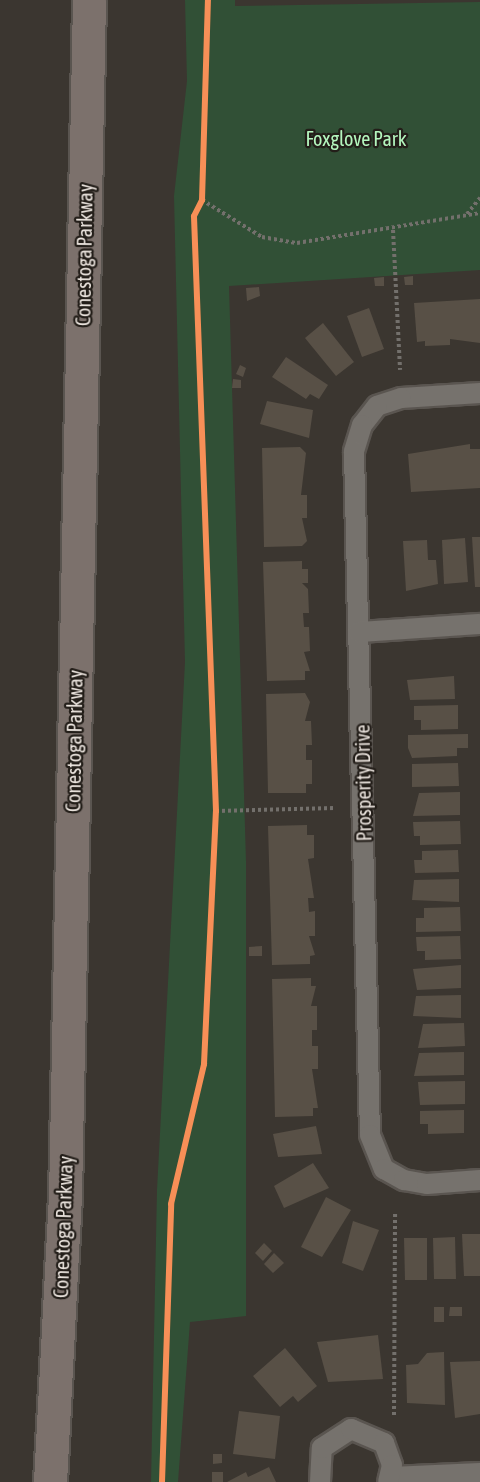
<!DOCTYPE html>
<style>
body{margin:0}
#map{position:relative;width:480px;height:1482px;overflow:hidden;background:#3b3630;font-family:"Asap Condensed",sans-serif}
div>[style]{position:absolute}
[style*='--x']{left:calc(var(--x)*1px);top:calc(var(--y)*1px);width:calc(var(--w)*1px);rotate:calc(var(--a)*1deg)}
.green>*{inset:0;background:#315036}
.building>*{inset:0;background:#585046}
.path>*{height:4px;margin-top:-2px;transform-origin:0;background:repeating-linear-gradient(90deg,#73706c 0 3px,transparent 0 6px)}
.roads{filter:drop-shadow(2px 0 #5a5550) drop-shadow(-2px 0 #5a5550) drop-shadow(0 2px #5a5550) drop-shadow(0 -2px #5a5550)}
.street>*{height:20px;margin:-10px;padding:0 10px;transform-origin:10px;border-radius:10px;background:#76726d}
.highway>*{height:33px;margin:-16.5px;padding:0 16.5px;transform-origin:16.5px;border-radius:16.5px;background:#7c716c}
.cycleway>*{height:6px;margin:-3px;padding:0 3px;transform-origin:3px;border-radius:3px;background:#f78f57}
span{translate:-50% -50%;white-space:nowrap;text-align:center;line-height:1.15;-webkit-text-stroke:4.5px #231e19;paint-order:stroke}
.park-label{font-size:20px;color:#b4f6be}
.street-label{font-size:20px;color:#ebe4de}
</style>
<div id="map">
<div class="green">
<div style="clip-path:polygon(185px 0,235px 0,235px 6px,480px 2px,480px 270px,229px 286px,246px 862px,246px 1316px,190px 1322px,178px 1482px,151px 1482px,157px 1190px,185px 662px,174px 196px,187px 81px)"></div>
</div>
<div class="building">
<div style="clip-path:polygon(413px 276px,413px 285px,405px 285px,404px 277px)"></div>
<div style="clip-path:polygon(384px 277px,384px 286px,375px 286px,374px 278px)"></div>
<div style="clip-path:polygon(259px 287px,260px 296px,247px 301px,246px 288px)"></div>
<div style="clip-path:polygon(480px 299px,480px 343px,450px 339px,450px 345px,425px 346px,425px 341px,417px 342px,414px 303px)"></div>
<div style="clip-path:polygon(369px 308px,384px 349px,362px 357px,347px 316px)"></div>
<div style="clip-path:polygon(323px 323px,354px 362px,336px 376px,305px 338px)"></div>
<div style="clip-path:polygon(286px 357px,328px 385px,319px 399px,310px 394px,306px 399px,272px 377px)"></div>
<div style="clip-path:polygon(240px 365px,246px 368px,243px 377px,236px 374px)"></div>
<div style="clip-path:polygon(233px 379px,241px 380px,241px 388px,232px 388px)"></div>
<div style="clip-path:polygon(267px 401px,313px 410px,309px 438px,260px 424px)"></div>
<div style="clip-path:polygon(470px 444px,470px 449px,480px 449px,480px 488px,411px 492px,408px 454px)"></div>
<div style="clip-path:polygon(300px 447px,306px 453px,301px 495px,307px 495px,307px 518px,302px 518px,307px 541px,302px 546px,264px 547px,262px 448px)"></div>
<div style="clip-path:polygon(472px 537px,480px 537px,480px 587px,475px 587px)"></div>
<div style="clip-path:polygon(465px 538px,468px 582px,444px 584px,442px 540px)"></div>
<div style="clip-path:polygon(427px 540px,428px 560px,436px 560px,438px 584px,406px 591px,403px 541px)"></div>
<div style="clip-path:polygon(302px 561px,302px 569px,308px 569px,308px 583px,302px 583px,308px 589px,309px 613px,303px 613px,304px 627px,309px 627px,310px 651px,304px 652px,310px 671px,305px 671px,305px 680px,267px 681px,263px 562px)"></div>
<div style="clip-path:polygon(454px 676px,455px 699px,410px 700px,407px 680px)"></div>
<div style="clip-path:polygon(305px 693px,310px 702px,305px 721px,311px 721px,312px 745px,306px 745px,306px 760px,312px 760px,312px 784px,306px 784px,306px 793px,268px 793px,266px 694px)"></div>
<div style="clip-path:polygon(458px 705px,458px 729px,421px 730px,421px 720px,414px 720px,414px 706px)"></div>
<div style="clip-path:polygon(468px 734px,468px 748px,457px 748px,457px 756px,412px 758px,408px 748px,408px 735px)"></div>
<div style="clip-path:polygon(458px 763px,459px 786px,412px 787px,412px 764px)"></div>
<div style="clip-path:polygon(460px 792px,460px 815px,413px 816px,419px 793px)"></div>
<div style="clip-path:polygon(460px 821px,461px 844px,420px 845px,420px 836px,414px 836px,413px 822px)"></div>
<div style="clip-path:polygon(307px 825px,307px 835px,314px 835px,314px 858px,308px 859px,314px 898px,308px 898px,309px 912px,315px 911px,315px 936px,309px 936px,315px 955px,310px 956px,310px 964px,272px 965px,268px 826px)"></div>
<div style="clip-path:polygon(458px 850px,459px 872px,415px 873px,414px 860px,422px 860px,422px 851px)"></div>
<div style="clip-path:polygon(459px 879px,459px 902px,412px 900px,414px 880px)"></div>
<div style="clip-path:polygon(460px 907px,461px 931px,416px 932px,416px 918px,424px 918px,424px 908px)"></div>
<div style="clip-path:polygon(460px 936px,461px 959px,425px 960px,425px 951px,417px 951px,416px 937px)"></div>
<div style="clip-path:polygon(262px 946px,262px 956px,249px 956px,249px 947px)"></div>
<div style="clip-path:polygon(461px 965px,461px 988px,417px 990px,413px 969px)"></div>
<div style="clip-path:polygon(311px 978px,311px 986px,316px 986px,311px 1006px,317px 1006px,317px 1030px,312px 1030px,312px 1046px,318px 1046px,318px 1069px,312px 1069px,318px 1108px,313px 1108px,313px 1116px,275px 1117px,272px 979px)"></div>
<div style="clip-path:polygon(461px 995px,461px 1018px,413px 1016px,416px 996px)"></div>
<div style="clip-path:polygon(464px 1023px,465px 1046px,418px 1048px,423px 1024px)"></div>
<div style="clip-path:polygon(464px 1052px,464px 1075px,414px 1076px,419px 1053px)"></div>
<div style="clip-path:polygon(465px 1081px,465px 1104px,420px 1105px,418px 1082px)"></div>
<div style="clip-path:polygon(464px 1110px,464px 1133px,428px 1134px,428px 1124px,420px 1124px,420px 1111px)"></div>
<div style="clip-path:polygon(316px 1126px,322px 1154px,278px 1157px,273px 1134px)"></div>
<div style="clip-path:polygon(313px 1163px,329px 1188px,284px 1208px,274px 1186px)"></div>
<div style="clip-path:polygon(326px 1197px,351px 1210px,322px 1257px,301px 1247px)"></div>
<div style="clip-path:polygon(353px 1221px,379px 1230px,363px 1271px,342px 1263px)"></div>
<div style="clip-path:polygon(462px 1234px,480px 1234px,480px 1276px,464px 1276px)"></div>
<div style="clip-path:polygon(455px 1237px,456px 1279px,434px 1279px,433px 1238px)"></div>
<div style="clip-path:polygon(404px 1238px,427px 1238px,427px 1280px,405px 1280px)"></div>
<div style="clip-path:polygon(264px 1243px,272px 1251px,263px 1261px,255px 1253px)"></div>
<div style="clip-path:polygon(274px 1253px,284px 1263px,273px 1273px,264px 1264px)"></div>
<div style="clip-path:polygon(434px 1307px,444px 1307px,444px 1322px,434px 1322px)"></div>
<div style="clip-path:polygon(450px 1307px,462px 1307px,462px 1316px,449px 1316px)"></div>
<div style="clip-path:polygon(378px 1335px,383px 1379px,328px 1382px,317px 1342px)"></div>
<div style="clip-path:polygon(285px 1348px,317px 1386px,298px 1402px,293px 1396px,280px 1407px,253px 1376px)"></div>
<div style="clip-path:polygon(444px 1352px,445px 1405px,407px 1403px,406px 1365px,418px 1364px,427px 1353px)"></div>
<div style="clip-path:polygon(480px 1361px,480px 1414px,455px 1418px,450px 1362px)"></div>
<div style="clip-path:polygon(239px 1411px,280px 1416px,275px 1459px,233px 1454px)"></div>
<div style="clip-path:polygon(213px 1454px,222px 1454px,222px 1463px,213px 1464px)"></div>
<div style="clip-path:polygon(269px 1467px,276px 1482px,227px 1482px,246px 1472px,248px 1477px)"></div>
<div style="clip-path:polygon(212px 1472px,223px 1472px,223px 1482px,212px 1482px)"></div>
</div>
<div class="path">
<div style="--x:202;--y:200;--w:70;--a:31.7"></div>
<div style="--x:262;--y:237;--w:36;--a:10"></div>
<div style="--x:297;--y:243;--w:185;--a:-9.3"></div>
<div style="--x:467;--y:214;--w:21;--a:-51"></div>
<div style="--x:393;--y:230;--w:140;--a:87.1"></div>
<div style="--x:216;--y:811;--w:119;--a:-1.4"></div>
<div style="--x:394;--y:1415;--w:204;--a:-89.7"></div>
</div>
<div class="roads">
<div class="street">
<div style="--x:480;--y:393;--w:79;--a:176.4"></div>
<div style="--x:401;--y:398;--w:25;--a:162"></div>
<div style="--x:377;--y:406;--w:24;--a:128"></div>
<div style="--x:362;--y:425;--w:28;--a:107"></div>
<div style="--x:354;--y:452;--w:683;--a:88.66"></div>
<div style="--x:370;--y:1135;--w:37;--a:68"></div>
<div style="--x:384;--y:1169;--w:23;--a:29"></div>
<div style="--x:404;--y:1180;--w:23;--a:10"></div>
<div style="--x:427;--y:1184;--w:53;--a:-4.3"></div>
<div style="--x:359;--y:632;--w:121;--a:-3.8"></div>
<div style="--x:391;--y:1477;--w:89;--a:-2.6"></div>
<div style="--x:320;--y:1482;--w:34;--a:-87"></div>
<div style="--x:322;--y:1448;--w:35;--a:-33"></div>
<div style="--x:351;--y:1429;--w:36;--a:23"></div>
<div style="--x:384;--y:1443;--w:23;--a:70"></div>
<div style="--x:392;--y:1465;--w:17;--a:103"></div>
</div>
<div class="highway">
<div style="--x:50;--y:1482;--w:286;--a:-87"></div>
<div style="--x:65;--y:1196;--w:1196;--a:-88.85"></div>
</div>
</div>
<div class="cycleway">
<div style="--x:162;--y:1482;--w:278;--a:-88.1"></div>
<div style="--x:171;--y:1204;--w:144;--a:-76.7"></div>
<div style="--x:204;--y:1064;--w:253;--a:-87.3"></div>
<div style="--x:216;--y:811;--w:595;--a:-92.12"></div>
<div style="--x:194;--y:216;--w:18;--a:-63"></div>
<div style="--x:202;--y:200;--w:200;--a:-88.3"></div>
</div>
<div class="park-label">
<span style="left:356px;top:138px">Foxglove Park</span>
</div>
<div class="street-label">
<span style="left:84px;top:255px;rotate:-89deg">Conestoga Parkway</span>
<span style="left:74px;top:741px;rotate:-89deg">Conestoga Parkway</span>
<span style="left:363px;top:783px;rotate:-91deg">Prosperity Drive</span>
<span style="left:63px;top:1227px;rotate:-88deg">Conestoga Parkway</span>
</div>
</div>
